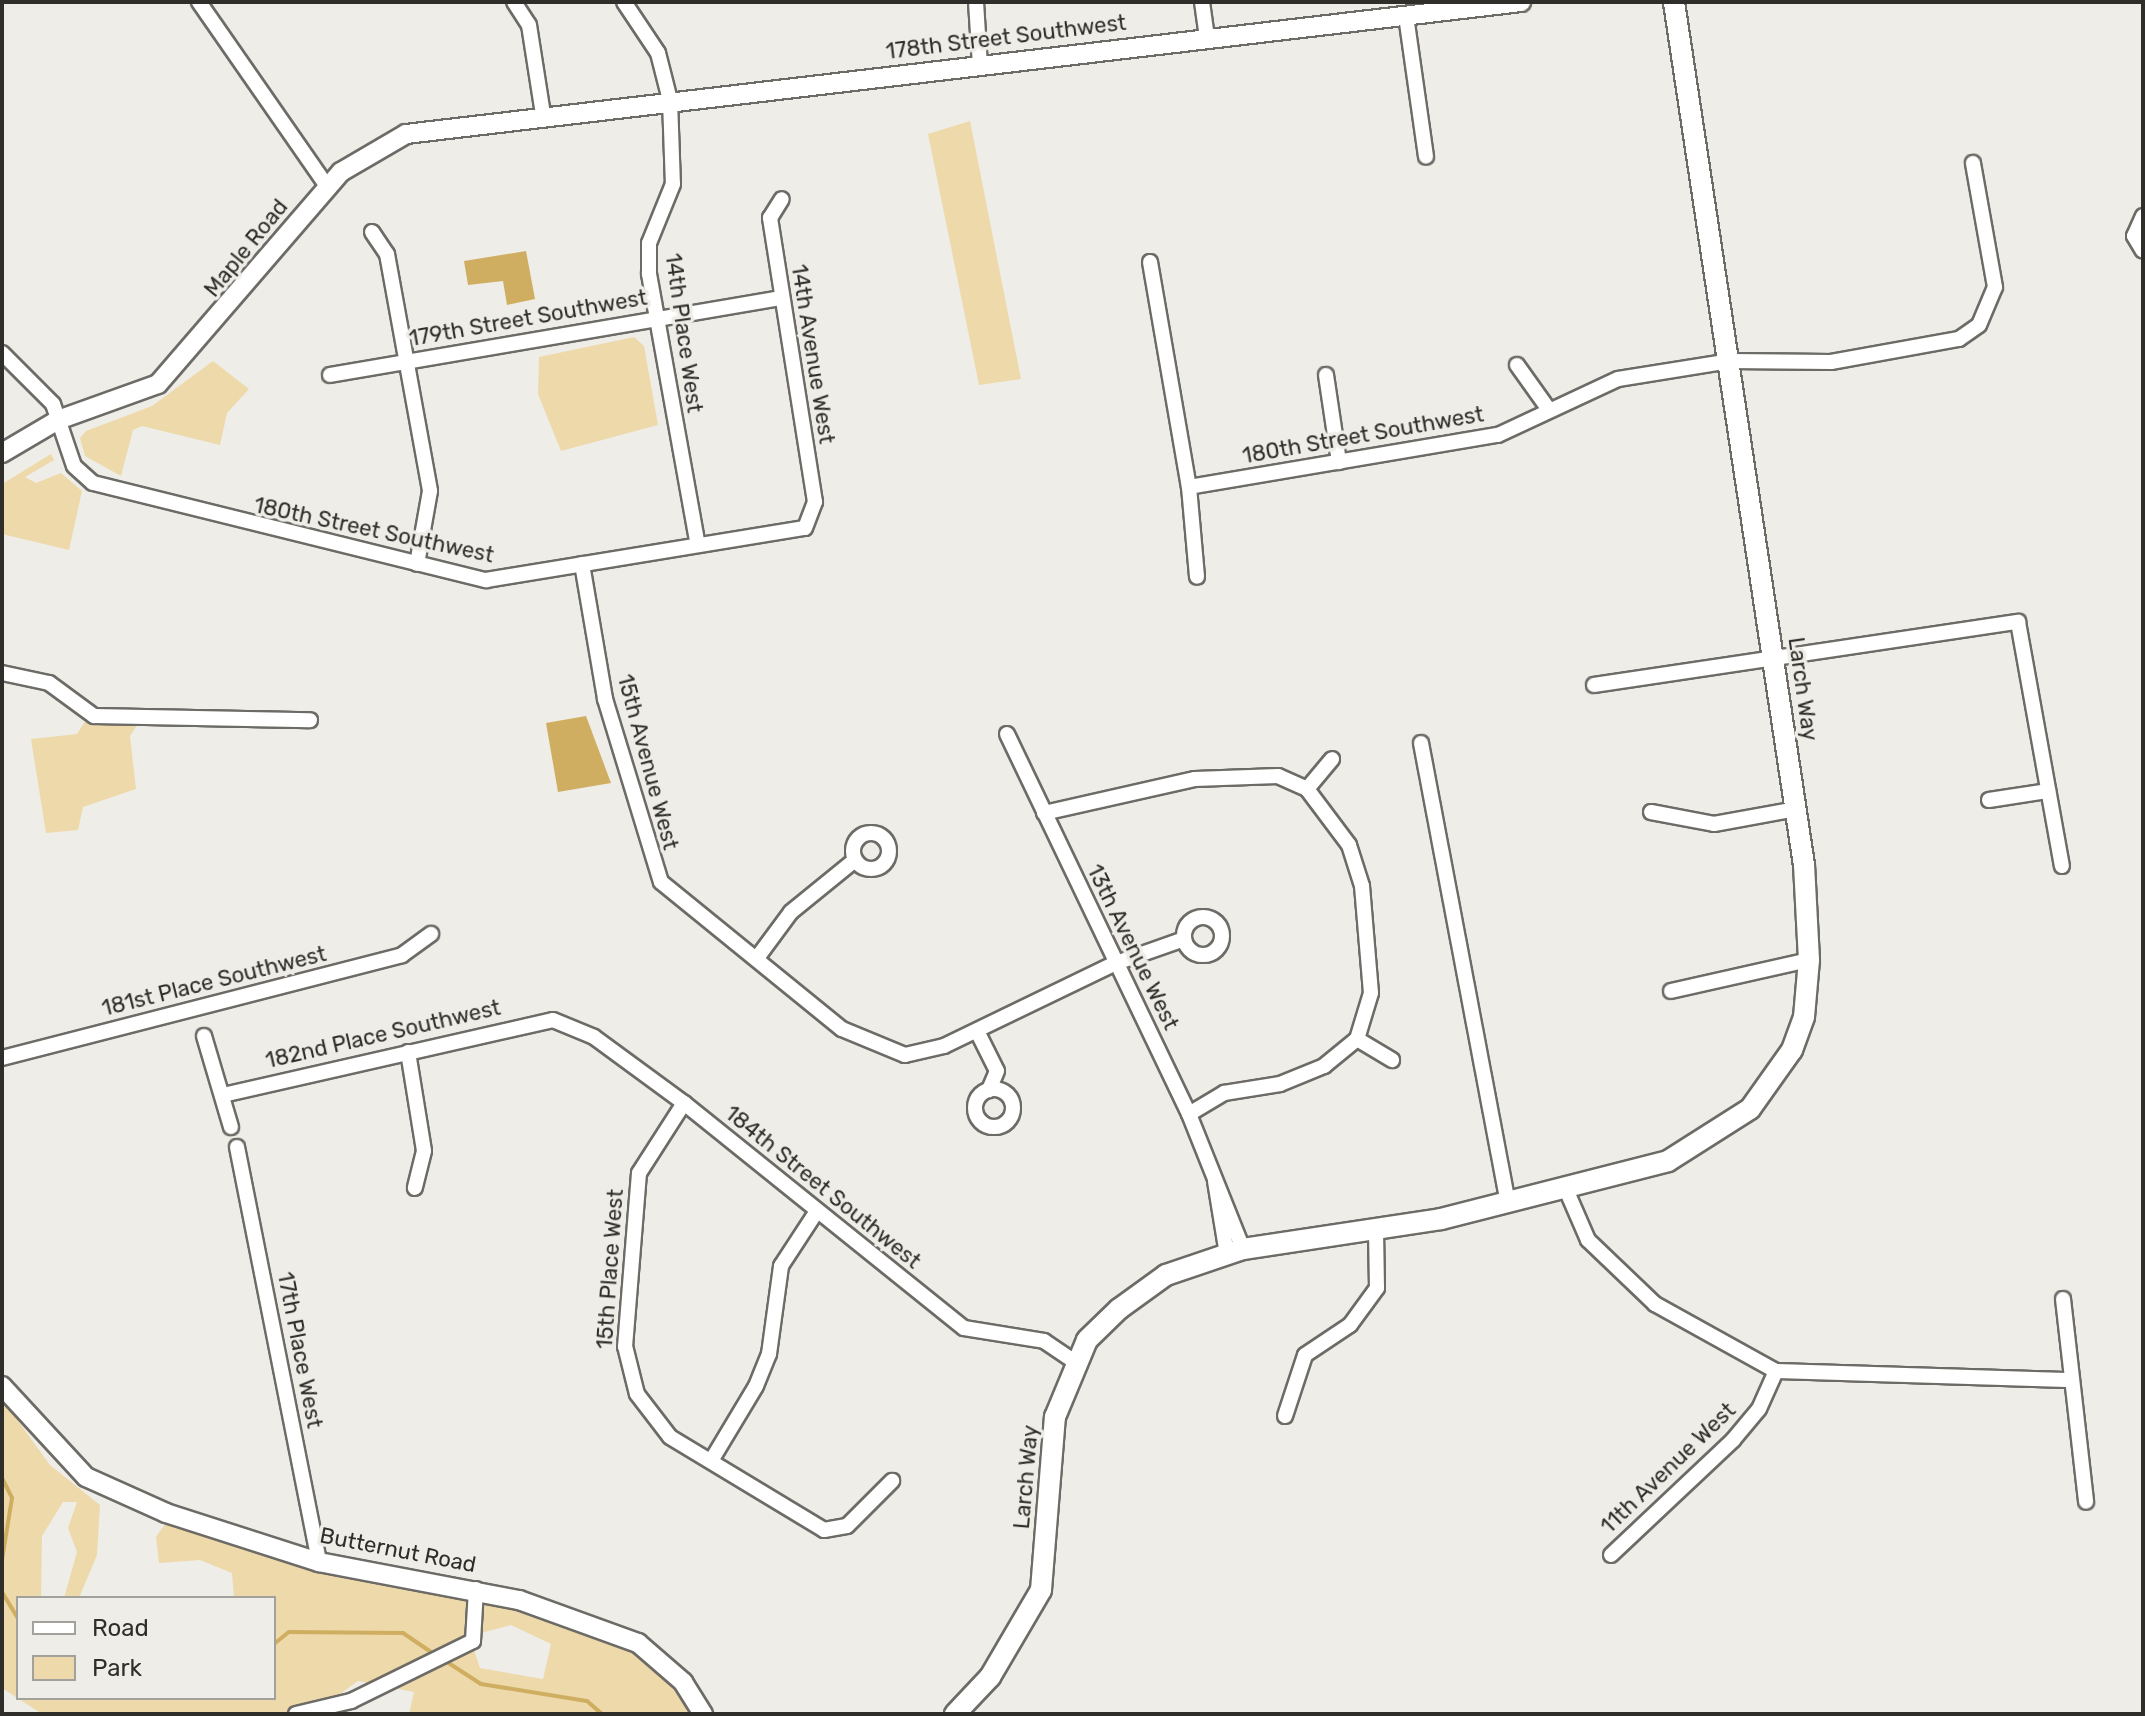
<!DOCTYPE html>
<style>
body{margin:0}
#map{position:relative;width:2145px;height:1716px;overflow:hidden;background:#efede7;font-family:Rubik,sans-serif}
div>[style]{position:absolute}
[style*='--x']{left:calc(var(--x)*1px);top:calc(var(--y)*1px);width:calc(var(--w)*1px);rotate:calc(var(--a)*1deg)}
.green>*{inset:0;background:#eed9ab}
.water>*{inset:0;background:#cfae61}
.stream>*{height:4px;margin:-2px;padding:0 2px;transform-origin:2px;border-radius:2px;background:#cfae61}
.roads{filter:drop-shadow(2px 0 #6d6b66) drop-shadow(-2px 0 #6d6b66) drop-shadow(0 2px #6d6b66) drop-shadow(0 -2px #6d6b66)}
.minor>*{height:14px;margin:-7px;padding:0 7px;transform-origin:7px;border-radius:7px;background:#fff}
.minor>.ring{margin:-7px;padding:0;box-sizing:content-box;background:none;border:14px solid #fff;border-radius:50%}
.tertiary>*{height:18px;margin:-9px;padding:0 9px;transform-origin:9px;border-radius:9px;background:#fff}
.secondary>*{height:20px;margin:-10px;padding:0 10px;transform-origin:10px;border-radius:10px;background:#fff}
span{translate:-50% -50%;white-space:nowrap;text-align:center;line-height:1.15;-webkit-text-stroke:7px #efede7;paint-order:stroke}
.street-label{font-size:22px;color:#2f2e2b}
.frame{position:absolute;inset:0;border:4px solid #2f2e2b;pointer-events:none}
.legend{position:absolute;left:16px;top:1596px;width:260px;height:104px;box-sizing:border-box;background:#efede7;border:2px solid #a2a19c;margin:0;padding:10px 14px;list-style:none;font-size:24px;color:#2f2e2b}
.legend li{display:flex;align-items:center;gap:16px;height:40px}
.legend b{width:40px;border:2px solid #a2a19c}
</style>
<div id="map">
<div class="green">
<div style="clip-path:polygon(970px 121px,1021px 379px,979px 385px,928px 134px)"></div>
<div style="clip-path:polygon(634px 337px,644px 346px,658px 425px,561px 451px,538px 394px,539px 357px)"></div>
<div style="clip-path:polygon(213px 361px,249px 389px,227px 413px,220px 445px,142px 426px,133px 430px,121px 476px,85px 456px,80px 438px,86px 431px,152px 406px)"></div>
<div style="clip-path:polygon(51px 454px,54px 460px,25px 477px,36px 483px,61px 473px,82px 491px,69px 550px,2px 534px,2px 484px)"></div>
<div style="clip-path:polygon(86px 720px,137px 725px,130px 736px,136px 789px,83px 807px,78px 830px,46px 833px,31px 739px,77px 734px)"></div>
<div style="clip-path:polygon(evenodd,2px 1399px,50px 1465px,100px 1505px,97px 1555px,79px 1598px,64px 1598px,77px 1552px,68px 1528px,77px 1502px,63px 1502px,42px 1536px,41px 1598px,18px 1598px,18px 1698px,274px 1698px,274px 1598px,234px 1598px,232px 1573px,200px 1560px,159px 1563px,156px 1537px,168px 1520px,516px 1607px,633px 1648px,698px 1714px,409px 1714px,414px 1692px,358px 1681px,312px 1714px,42px 1714px,2px 1688px,2px 1399px,511px 1625px,551px 1644px,543px 1679px,480px 1668px,473px 1647px,481px 1633px,511px 1625px)"></div>
</div>
<div class="water">
<div style="clip-path:polygon(526px 251px,535px 299px,507px 305px,503px 281px,468px 285px,464px 261px)"></div>
<div style="clip-path:polygon(586px 716px,611px 783px,558px 792px,546px 723px)"></div>
</div>
<div class="stream">
<div style="--x:2;--y:1478;--w:22;--a:63"></div>
<div style="--x:12;--y:1498;--w:63;--a:99.2"></div>
<div style="--x:2;--y:1592;--w:31;--a:59"></div>
<div style="--x:274;--y:1644;--w:19;--a:-39"></div>
<div style="--x:289;--y:1632;--w:114;--a:0.5"></div>
<div style="--x:403;--y:1633;--w:41;--a:34.1"></div>
<div style="--x:444;--y:1660;--w:44;--a:33"></div>
<div style="--x:481;--y:1684;--w:107;--a:9.1"></div>
<div style="--x:587;--y:1701;--w:20;--a:41"></div>
</div>
<div class="roads">
<div class="minor">
<div style="--x:199;--y:2;--w:224;--a:55.2"></div>
<div style="--x:514;--y:2;--w:27;--a:57"></div>
<div style="--x:529;--y:25;--w:90;--a:81.1"></div>
<div style="--x:624;--y:2;--w:61;--a:56.3"></div>
<div style="--x:658;--y:53;--w:49;--a:75.7"></div>
<div style="--x:670;--y:100;--w:84;--a:88"></div>
<div style="--x:673;--y:184;--w:64;--a:112.1"></div>
<div style="--x:649;--y:243;--w:31;--a:90"></div>
<div style="--x:649;--y:274;--w:272;--a:79.8"></div>
<div style="--x:976;--y:2;--w:63;--a:86.4"></div>
<div style="--x:1202;--y:2;--w:36;--a:82"></div>
<div style="--x:1406;--y:16;--w:142;--a:81.9"></div>
<div style="--x:2143;--y:216;--w:22;--a:114"></div>
<div style="--x:2134;--y:236;--w:17;--a:59"></div>
<div style="--x:372;--y:232;--w:27;--a:56"></div>
<div style="--x:387;--y:254;--w:241;--a:79.7"></div>
<div style="--x:430;--y:491;--w:74;--a:100.1"></div>
<div style="--x:1150;--y:262;--w:228;--a:80.2"></div>
<div style="--x:1189;--y:487;--w:90;--a:84.9"></div>
<div style="--x:2;--y:353;--w:72;--a:45"></div>
<div style="--x:53;--y:404;--w:65;--a:71.3"></div>
<div style="--x:74;--y:466;--w:25;--a:42"></div>
<div style="--x:93;--y:483;--w:405;--a:13.9"></div>
<div style="--x:486;--y:580;--w:323;--a:-9.3"></div>
<div style="--x:805;--y:528;--w:28;--a:-69"></div>
<div style="--x:815;--y:502;--w:288;--a:-99"></div>
<div style="--x:770;--y:218;--w:22;--a:-58"></div>
<div style="--x:1517;--y:365;--w:52;--a:54.5"></div>
<div style="--x:330;--y:375;--w:457;--a:-9.7"></div>
<div style="--x:1326;--y:375;--w:88;--a:81.5"></div>
<div style="--x:1189;--y:487;--w:313;--a:-9.6"></div>
<div style="--x:1498;--y:435;--w:132;--a:-25"></div>
<div style="--x:1618;--y:379;--w:113;--a:-9.1"></div>
<div style="--x:1730;--y:361;--w:101;--a:0.6"></div>
<div style="--x:1831;--y:362;--w:130;--a:-10.2"></div>
<div style="--x:1959;--y:339;--w:24;--a:-35"></div>
<div style="--x:1979;--y:325;--w:41;--a:-67.2"></div>
<div style="--x:1995;--y:287;--w:126;--a:-100.1"></div>
<div style="--x:582;--y:564;--w:137;--a:80.3"></div>
<div style="--x:605;--y:699;--w:191;--a:73"></div>
<div style="--x:661;--y:882;--w:233;--a:39.1"></div>
<div style="--x:842;--y:1029;--w:68;--a:22.4"></div>
<div style="--x:905;--y:1055;--w:40;--a:-13"></div>
<div style="--x:944;--y:1046;--w:191;--a:-25.8"></div>
<div style="--x:1116;--y:963;--w:72;--a:-19.4"></div>
<div style="--x:2;--y:673;--w:48;--a:12"></div>
<div style="--x:49;--y:683;--w:56;--a:36.3"></div>
<div style="--x:94;--y:716;--w:216;--a:1.1"></div>
<div style="--x:1594;--y:685;--w:429;--a:-8.5"></div>
<div style="--x:2018;--y:622;--w:248;--a:79.8"></div>
<div style="--x:1007;--y:734;--w:421;--a:64.4"></div>
<div style="--x:1189;--y:1114;--w:145;--a:68.2"></div>
<div style="--x:1421;--y:743;--w:465;--a:79.3"></div>
<div style="--x:1307;--y:789;--w:39;--a:-50"></div>
<div style="--x:1989;--y:800;--w:60;--a:-8.7"></div>
<div style="--x:1651;--y:812;--w:64;--a:10.8"></div>
<div style="--x:1714;--y:824;--w:83;--a:-10.4"></div>
<div style="--x:1044;--y:813;--w:155;--a:-12.7"></div>
<div style="--x:1195;--y:779;--w:83;--a:-2.1"></div>
<div style="--x:1278;--y:776;--w:32;--a:24"></div>
<div style="--x:1307;--y:789;--w:70;--a:53.1"></div>
<div style="--x:1349;--y:845;--w:43;--a:72.4"></div>
<div style="--x:1362;--y:886;--w:107;--a:85.2"></div>
<div style="--x:1371;--y:993;--w:48;--a:106.9"></div>
<div class="ring" style="left:853px;top:833px;width:22px;height:22px"></div>
<div class="ring" style="left:1184px;top:917px;width:24px;height:24px"></div>
<div style="--x:757;--y:958;--w:57;--a:-53.5"></div>
<div style="--x:791;--y:912;--w:82;--a:-39.1"></div>
<div style="--x:1671;--y:991;--w:141;--a:-12.7"></div>
<div style="--x:978;--y:1033;--w:42;--a:63.4"></div>
<div style="--x:997;--y:1071;--w:21;--a:113"></div>
<div style="--x:204;--y:1036;--w:95;--a:73.5"></div>
<div style="--x:408;--y:1052;--w:100;--a:80.8"></div>
<div style="--x:424;--y:1151;--w:38;--a:104"></div>
<div style="--x:2;--y:1058;--w:413;--a:-14.4"></div>
<div style="--x:402;--y:955;--w:36;--a:-36"></div>
<div class="ring" style="left:975px;top:1089px;width:24px;height:24px"></div>
<div style="--x:223;--y:1095;--w:338;--a:-12.8"></div>
<div style="--x:553;--y:1020;--w:44;--a:22.5"></div>
<div style="--x:594;--y:1037;--w:112;--a:36.3"></div>
<div style="--x:684;--y:1103;--w:359;--a:38.8"></div>
<div style="--x:964;--y:1328;--w:81;--a:9.2"></div>
<div style="--x:1044;--y:1341;--w:37;--a:34"></div>
<div style="--x:684;--y:1103;--w:83;--a:122.7"></div>
<div style="--x:639;--y:1173;--w:174;--a:94.6"></div>
<div style="--x:625;--y:1346;--w:49;--a:76"></div>
<div style="--x:637;--y:1394;--w:54;--a:52.5"></div>
<div style="--x:670;--y:1437;--w:180;--a:31.1"></div>
<div style="--x:824;--y:1530;--w:23;--a:-10"></div>
<div style="--x:847;--y:1526;--w:64;--a:-45"></div>
<div style="--x:1189;--y:1114;--w:41;--a:-31"></div>
<div style="--x:1224;--y:1093;--w:57;--a:-9.1"></div>
<div style="--x:1280;--y:1084;--w:48;--a:-22.2"></div>
<div style="--x:1324;--y:1066;--w:43;--a:-39.3"></div>
<div style="--x:1357;--y:1039;--w:41;--a:31"></div>
<div style="--x:237;--y:1147;--w:423;--a:78.8"></div>
<div style="--x:1215;--y:1181;--w:74;--a:80.7"></div>
<div style="--x:1565;--y:1187;--w:58;--a:66.5"></div>
<div style="--x:1588;--y:1240;--w:93;--a:43.7"></div>
<div style="--x:1655;--y:1304;--w:138;--a:29"></div>
<div style="--x:1776;--y:1371;--w:291;--a:1.8"></div>
<div style="--x:2063;--y:1299;--w:204;--a:83.5"></div>
<div style="--x:1285;--y:1416;--w:64;--a:-71.8"></div>
<div style="--x:1305;--y:1355;--w:54;--a:-33.7"></div>
<div style="--x:1350;--y:1325;--w:46;--a:-53.9"></div>
<div style="--x:1377;--y:1288;--w:56;--a:-91"></div>
<div style="--x:711;--y:1461;--w:87;--a:-59"></div>
<div style="--x:756;--y:1386;--w:35;--a:-68"></div>
<div style="--x:769;--y:1354;--w:89;--a:-82.2"></div>
<div style="--x:781;--y:1266;--w:66;--a:-56.8"></div>
<div style="--x:1611;--y:1555;--w:168;--a:-43.3"></div>
<div style="--x:1733;--y:1440;--w:40;--a:-50"></div>
<div style="--x:1759;--y:1409;--w:42;--a:-65.9"></div>
<div style="--x:296;--y:1714;--w:57;--a:-13.3"></div>
<div style="--x:351;--y:1701;--w:136;--a:-26.2"></div>
<div style="--x:473;--y:1641;--w:52;--a:-86.7"></div>
</div>
<div class="tertiary">
<div style="--x:2;--y:453;--w:65;--a:-30.5"></div>
<div style="--x:58;--y:420;--w:106;--a:-19.8"></div>
<div style="--x:158;--y:384;--w:280;--a:-49.2"></div>
<div style="--x:341;--y:172;--w:75;--a:-30.3"></div>
<div style="--x:406;--y:134;--w:1123;--a:-6.75"></div>
<div style="--x:2;--y:1386;--w:124;--a:47.3"></div>
<div style="--x:86;--y:1477;--w:88;--a:24.2"></div>
<div style="--x:166;--y:1513;--w:161;--a:17.8"></div>
<div style="--x:319;--y:1562;--w:204;--a:10.8"></div>
<div style="--x:519;--y:1600;--w:127;--a:19.9"></div>
<div style="--x:638;--y:1643;--w:60;--a:40.9"></div>
<div style="--x:683;--y:1682;--w:38;--a:58"></div>
</div>
<div class="secondary">
<div style="--x:955;--y:1714;--w:51;--a:-46.6"></div>
<div style="--x:990;--y:1677;--w:101;--a:-59.6"></div>
<div style="--x:1041;--y:1590;--w:174;--a:-85.4"></div>
<div style="--x:1055;--y:1417;--w:83;--a:-67.4"></div>
<div style="--x:1087;--y:1340;--w:45;--a:-44.1"></div>
<div style="--x:1119;--y:1309;--w:58;--a:-35.9"></div>
<div style="--x:1166;--y:1275;--w:81;--a:-18.7"></div>
<div style="--x:1243;--y:1249;--w:200;--a:-8.6"></div>
<div style="--x:1441;--y:1219;--w:234;--a:-14.3"></div>
<div style="--x:1668;--y:1161;--w:97;--a:-32.4"></div>
<div style="--x:1750;--y:1109;--w:72;--a:-54.6"></div>
<div style="--x:1792;--y:1050;--w:35;--a:-70"></div>
<div style="--x:1804;--y:1017;--w:57;--a:-85"></div>
<div style="--x:1809;--y:960;--w:95;--a:-93"></div>
<div style="--x:1804;--y:865;--w:873;--a:-98.57"></div>
</div>
</div>
<div class="street-label">
<span style="left:1006px;top:37px;rotate:-7deg">178th Street Southwest</span>
<span style="left:246px;top:248px;rotate:-51deg">Maple Road</span>
<span style="left:528px;top:318px;rotate:-10deg">179th Street Southwest</span>
<span style="left:684px;top:333px;rotate:82deg">14th Place West</span>
<span style="left:813px;top:354px;rotate:81deg">14th Avenue West</span>
<span style="left:1363px;top:435px;rotate:-10deg">180th Street Southwest</span>
<span style="left:374px;top:530px;rotate:12deg">180th Street Southwest</span>
<span style="left:1803px;top:689px;rotate:82deg">Larch Way</span>
<span style="left:648px;top:762px;rotate:75deg">15th Avenue West</span>
<span style="left:1133px;top:947px;rotate:64deg">13th Avenue West</span>
<span style="left:214px;top:981px;rotate:-14deg">181st Place Southwest</span>
<span style="left:383px;top:1034px;rotate:-13deg">182nd Place Southwest</span>
<span style="left:823px;top:1187px;rotate:39deg">184th Street Southwest</span>
<span style="left:610px;top:1269px;rotate:-86deg">15th Place West</span>
<span style="left:300px;top:1350px;rotate:79deg">17th Place West</span>
<span style="left:1668px;top:1468px;rotate:-44deg">11th Avenue West</span>
<span style="left:1026px;top:1477px;rotate:-85deg">Larch Way</span>
<span style="left:398px;top:1550px;rotate:11deg">Butternut Road</span>
</div>
<div class="frame"></div>
<ul class="legend">
<li><b style="height:10px;background:#fff"></b>Road</li>
<li><b style="height:22px;background:#eed9ab"></b>Park</li>
</ul>
</div>
